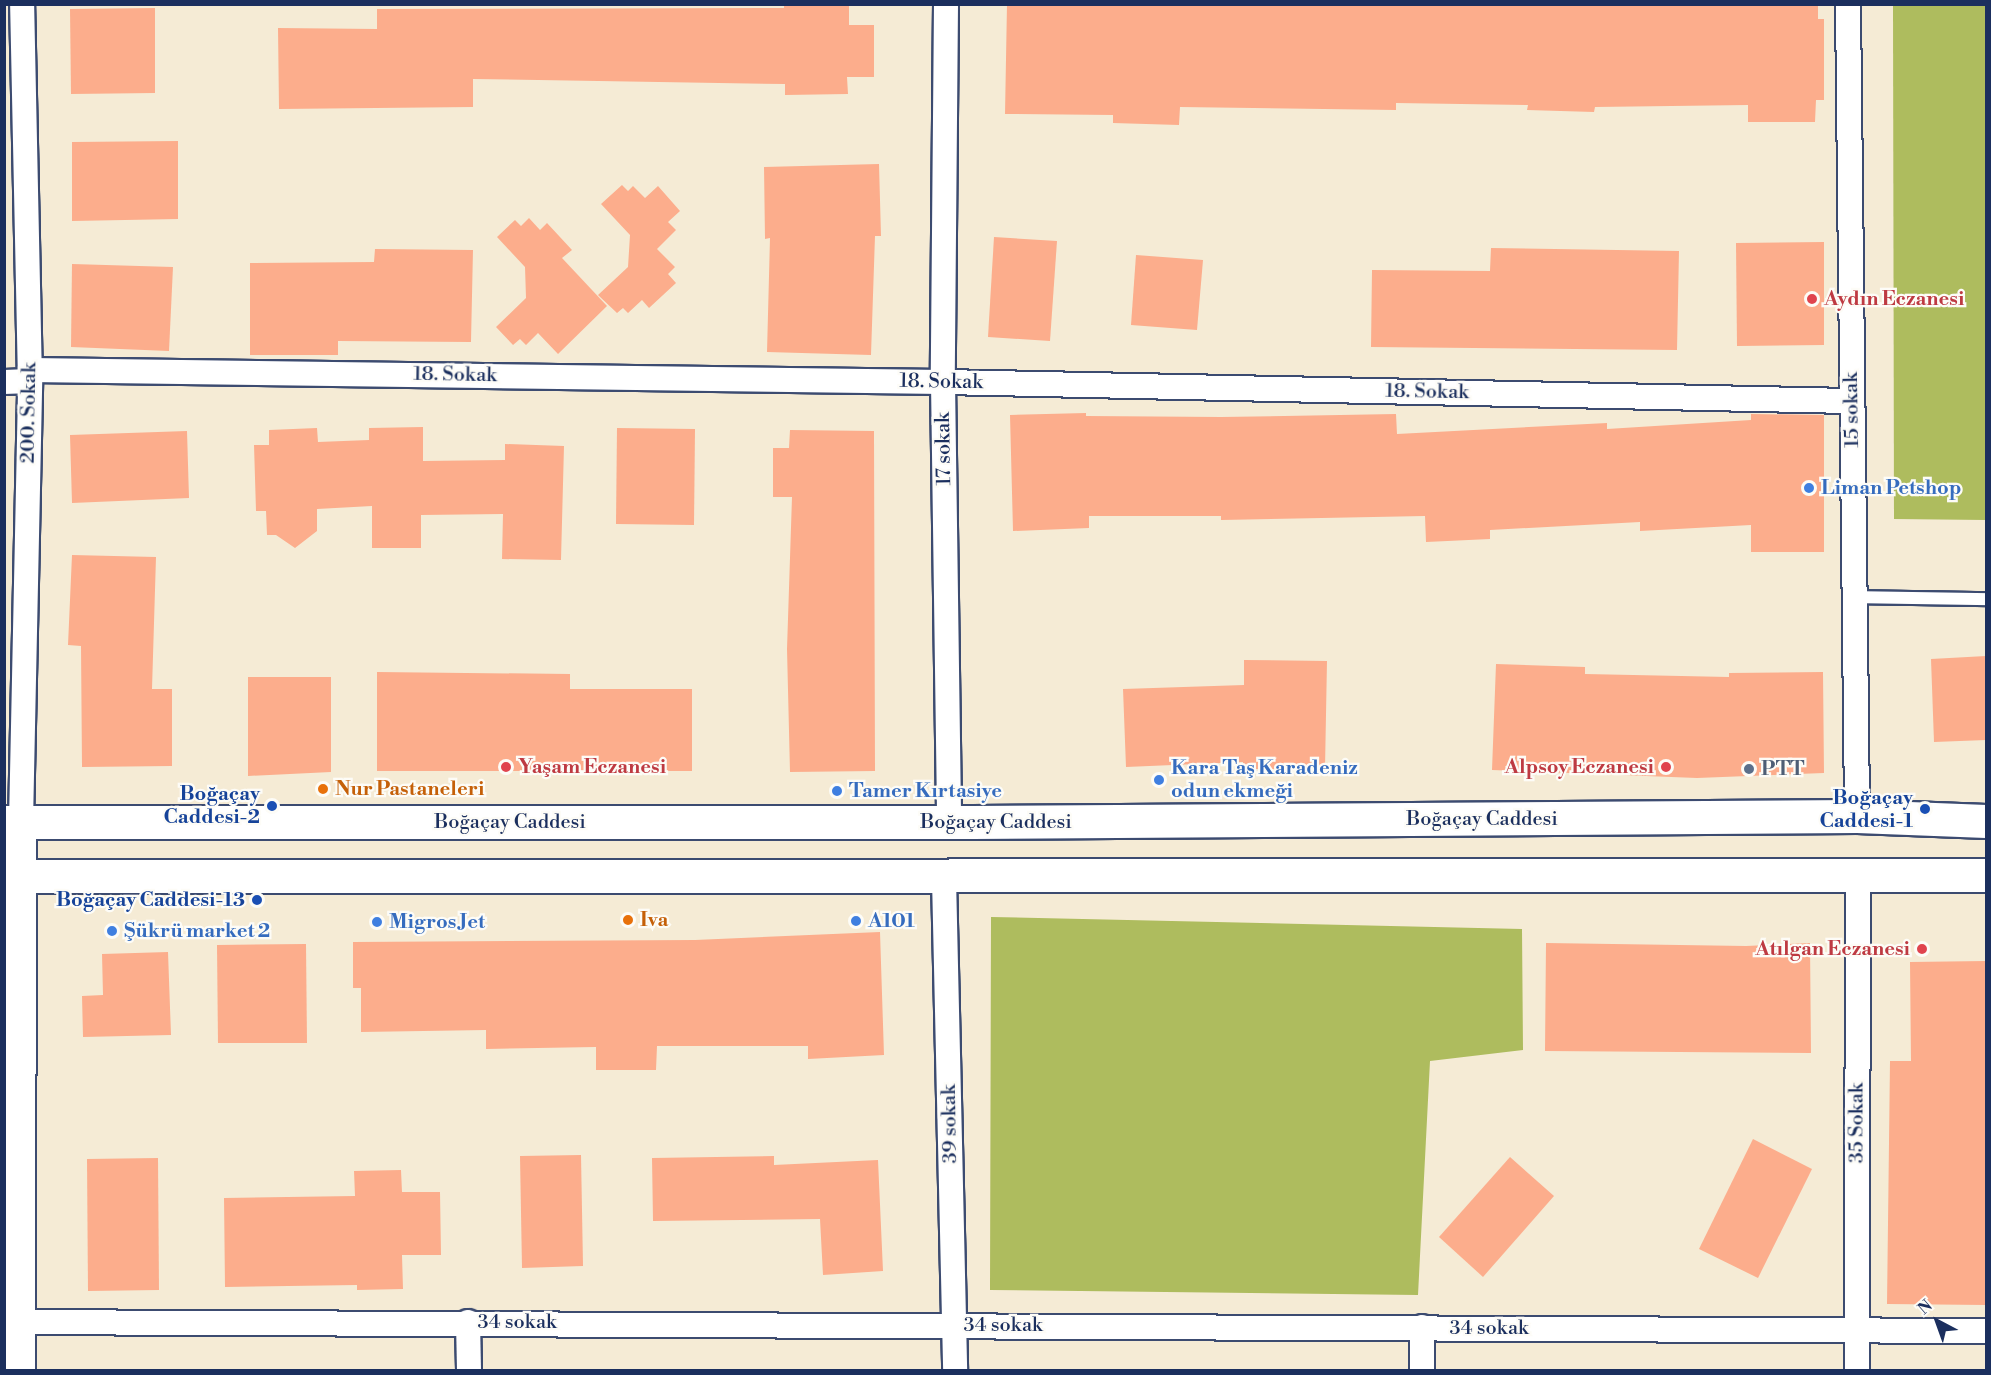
<!DOCTYPE html>
<meta charset="utf-8">
<style>
body{margin:0}
#map{position:relative;width:1991px;height:1375px;overflow:hidden;background:#f5ebd5;font-family:"Libre Bodoni",serif}
div>[style]{position:absolute}
[style*='--x']{left:calc(var(--x)*1px);top:calc(var(--y)*1px);width:calc(var(--w)*1px);rotate:calc(var(--a)*1deg)}
.green>*{inset:0;background:#aebc5e}
.building>*{inset:0;background:#fcad8c}
.roads{filter:drop-shadow(2px 0 #3c4b70) drop-shadow(-2px 0 #3c4b70) drop-shadow(0 2px #3c4b70) drop-shadow(0 -2px #3c4b70)}
.service>*{height:12px;margin:-6px;padding:0 6px;transform-origin:6px;border-radius:6px;background:#fff}
.minor>*{height:24px;margin:-12px;padding:0 12px;transform-origin:12px;border-radius:12px;background:#fff}
.tertiary>*{height:30px;margin:-15px;padding:0 15px;transform-origin:15px;border-radius:15px;background:#fff}
.secondary>*{height:33px;margin:-16.5px;padding:0 16.5px;transform-origin:16.5px;border-radius:16.5px;background:#fff}
.dots>*{width:16px;height:16px;translate:-50% -50%;box-sizing:border-box;border:3px solid #fdfcf7;border-radius:50%}
span{translate:-50% -50%;white-space:nowrap;text-align:center;line-height:1.15;-webkit-text-stroke:4.5px #fdfcf7;paint-order:stroke}
.health-label{font-size:20px;color:#be3a42;font-weight:700}
.left{translate:0 -50%;text-align:left}
.right{translate:-100% -50%;text-align:right}
.street-label{font-size:20px;color:#1b2f5e}
.shop-label{font-size:20px;color:#366cbe;font-weight:700}
.service-label{font-size:20px;color:#4e5e75;font-weight:700}
.food-label{font-size:20px;color:#c56008;font-weight:700}
.transit-label{font-size:20px;color:#164399;font-weight:700}
.frame{position:absolute;inset:0;border:6px solid #1b2f5e;pointer-events:none}
.north{position:absolute;left:1907px;top:1291px;width:60px;height:60px;-webkit-text-stroke:4px #fdfcf7;paint-order:stroke;rotate:319deg;font-size:16px;font-weight:700;line-height:24px;text-align:center;color:#1b2f5e}
.north::after{content:'';display:block;margin:auto;width:21px;height:27px;background:#1b2f5e;clip-path:polygon(50% 0,100% 100%,50% 72%,0 100%)}
</style>
<div id="map">
<div class="green">
<div style="clip-path:polygon(1893px 5px,1986px 5px,1986px 520px,1894px 519px)"></div>
<div style="clip-path:polygon(991px 917px,1522px 929px,1523px 1050px,1430px 1061px,1418px 1295px,990px 1290px)"></div>
</div>
<div class="building">
<div style="clip-path:polygon(784px 4px,849px 4px,849px 25px,874px 25px,874px 77px,847px 77px,848px 94px,785px 95px,785px 84px,473px 79px,473px 107px,279px 109px,278px 28px,377px 29px,377px 9px,784px 8px)"></div>
<div style="clip-path:polygon(1007px 4px,1818px 4px,1818px 19px,1824px 19px,1824px 100px,1816px 100px,1815px 122px,1748px 122px,1748px 105px,1595px 107px,1594px 112px,1527px 110px,1528px 105px,1396px 103px,1396px 110px,1180px 107px,1179px 125px,1113px 123px,1113px 115px,1005px 114px)"></div>
<div style="clip-path:polygon(155px 8px,155px 93px,71px 94px,70px 9px)"></div>
<div style="clip-path:polygon(178px 141px,178px 219px,72px 221px,72px 142px)"></div>
<div style="clip-path:polygon(879px 164px,881px 236px,875px 236px,871px 355px,767px 352px,770px 238px,765px 239px,764px 167px)"></div>
<div style="clip-path:polygon(622px 185px,628px 191px,633px 186px,645px 198px,658px 186px,680px 211px,668px 222px,676px 230px,657px 249px,675px 267px,668px 274px,676px 283px,649px 308px,642px 300px,628px 313px,623px 308px,617px 313px,598px 295px,628px 267px,630px 235px,601px 204px)"></div>
<div style="clip-path:polygon(529px 218px,540px 230px,547px 223px,572px 250px,562px 258px,607px 306px,558px 354px,538px 333px,526px 345px,520px 339px,513px 345px,496px 327px,526px 298px,525px 267px,497px 237px,515px 220px,521px 226px)"></div>
<div style="clip-path:polygon(994px 237px,1057px 241px,1050px 341px,988px 337px)"></div>
<div style="clip-path:polygon(1824px 242px,1824px 345px,1737px 346px,1736px 243px)"></div>
<div style="clip-path:polygon(1491px 248px,1679px 251px,1677px 350px,1371px 347px,1372px 270px,1490px 271px)"></div>
<div style="clip-path:polygon(375px 249px,473px 250px,471px 342px,338px 341px,338px 355px,250px 355px,250px 263px,374px 262px)"></div>
<div style="clip-path:polygon(1136px 255px,1203px 260px,1197px 330px,1131px 325px)"></div>
<div style="clip-path:polygon(72px 264px,173px 267px,169px 351px,71px 347px)"></div>
<div style="clip-path:polygon(1086px 413px,1086px 416px,1221px 417px,1396px 414px,1397px 434px,1607px 423px,1607px 429px,1751px 420px,1751px 414px,1824px 415px,1824px 552px,1751px 552px,1751px 525px,1640px 531px,1640px 522px,1490px 530px,1490px 539px,1426px 542px,1425px 516px,1221px 520px,1221px 516px,1089px 516px,1089px 528px,1013px 531px,1010px 415px)"></div>
<div style="clip-path:polygon(423px 427px,423px 461px,505px 460px,505px 444px,564px 446px,561px 560px,502px 559px,503px 514px,421px 515px,421px 548px,372px 548px,372px 506px,317px 509px,317px 531px,295px 548px,276px 535px,267px 535px,266px 511px,256px 511px,254px 445px,269px 445px,269px 430px,317px 428px,318px 442px,369px 440px,369px 428px)"></div>
<div style="clip-path:polygon(617px 428px,695px 429px,694px 525px,616px 524px)"></div>
<div style="clip-path:polygon(790px 430px,874px 431px,875px 771px,790px 772px,787px 649px,792px 497px,773px 497px,773px 448px,789px 448px)"></div>
<div style="clip-path:polygon(187px 431px,189px 498px,72px 503px,70px 435px)"></div>
<div style="clip-path:polygon(72px 555px,156px 557px,152px 689px,172px 689px,172px 766px,82px 767px,81px 646px,68px 645px)"></div>
<div style="clip-path:polygon(1986px 656px,1986px 740px,1934px 742px,1931px 659px)"></div>
<div style="clip-path:polygon(1244px 660px,1327px 661px,1325px 769px,1243px 769px,1243px 762px,1126px 767px,1123px 689px,1244px 685px)"></div>
<div style="clip-path:polygon(1496px 664px,1585px 667px,1585px 674px,1729px 677px,1729px 673px,1823px 672px,1824px 773px,1697px 778px,1492px 770px)"></div>
<div style="clip-path:polygon(377px 672px,570px 674px,570px 689px,692px 689px,692px 771px,377px 771px)"></div>
<div style="clip-path:polygon(248px 677px,331px 677px,331px 772px,248px 776px)"></div>
<div style="clip-path:polygon(880px 932px,884px 1055px,808px 1059px,808px 1046px,657px 1046px,656px 1070px,596px 1070px,596px 1047px,486px 1049px,486px 1030px,361px 1032px,361px 988px,353px 988px,353px 942px,695px 940px)"></div>
<div style="clip-path:polygon(1546px 943px,1746px 946px,1810px 943px,1811px 1053px,1545px 1051px)"></div>
<div style="clip-path:polygon(306px 944px,307px 1043px,218px 1043px,217px 945px)"></div>
<div style="clip-path:polygon(168px 952px,171px 1035px,83px 1037px,82px 996px,103px 995px,102px 954px)"></div>
<div style="clip-path:polygon(1986px 961px,1986px 1305px,1887px 1304px,1890px 1061px,1911px 1061px,1910px 962px)"></div>
<div style="clip-path:polygon(1753px 1139px,1812px 1169px,1758px 1278px,1699px 1249px)"></div>
<div style="clip-path:polygon(581px 1155px,583px 1266px,522px 1268px,520px 1156px)"></div>
<div style="clip-path:polygon(774px 1156px,774px 1165px,878px 1160px,883px 1271px,823px 1275px,820px 1219px,653px 1221px,652px 1158px)"></div>
<div style="clip-path:polygon(1510px 1157px,1554px 1196px,1483px 1277px,1439px 1237px)"></div>
<div style="clip-path:polygon(158px 1158px,159px 1290px,88px 1291px,87px 1159px)"></div>
<div style="clip-path:polygon(401px 1170px,402px 1192px,440px 1192px,441px 1255px,402px 1255px,403px 1289px,357px 1290px,357px 1285px,225px 1287px,224px 1198px,355px 1196px,354px 1171px)"></div>
</div>
<div class="roads">
<div class="service">
<div style="--x:1855;--y:597;--w:131;--a:0.9"></div>
</div>
<div class="minor">
<div style="--x:946;--y:4;--w:378;--a:90.5"></div>
<div style="--x:943;--y:382;--w:440;--a:89.2"></div>
<div style="--x:1848;--y:4;--w:812;--a:89.36"></div>
<div style="--x:30;--y:370;--w:913;--a:0.75"></div>
<div style="--x:943;--y:382;--w:909;--a:1.2"></div>
<div style="--x:4;--y:382;--w:26;--a:-2"></div>
<div style="--x:21;--y:822;--w:441;--a:-88.8"></div>
<div style="--x:30;--y:381;--w:377;--a:-91.2"></div>
<div style="--x:944;--y:878;--w:492;--a:88.7"></div>
<div style="--x:4;--y:1322;--w:1982;--a:0.26"></div>
<div style="--x:468;--y:1322;--w:48;--a:88.8"></div>
<div style="--x:1422;--y:1370;--w:43;--a:-90"></div>
<div style="--x:1857;--y:1370;--w:494;--a:-89.9"></div>
</div>
<div class="tertiary">
<div style="--x:20;--y:1370;--w:548;--a:-89.9"></div>
</div>
<div class="secondary">
<div style="--x:4;--y:822;--w:968;--a:0"></div>
<div style="--x:972;--y:822;--w:885;--a:-0.39"></div>
<div style="--x:1857;--y:816;--w:129;--a:2.2"></div>
<div style="--x:4;--y:876;--w:1982;--a:-0.03"></div>
</div>
</div>
<div class="dots">
<div style="left:1812px;top:299px;background:#e0444e"></div>
<div style="left:1809px;top:488px;background:#3f7fe0"></div>
<div style="left:506px;top:767px;background:#e0444e"></div>
<div style="left:1666px;top:767px;background:#e0444e"></div>
<div style="left:1749px;top:769px;background:#5c6f8a"></div>
<div style="left:1159px;top:780px;background:#3f7fe0"></div>
<div style="left:323px;top:789px;background:#e8710a"></div>
<div style="left:837px;top:791px;background:#3f7fe0"></div>
<div style="left:272px;top:806px;background:#1a4fb4"></div>
<div style="left:1925px;top:809px;background:#1a4fb4"></div>
<div style="left:257px;top:900px;background:#1a4fb4"></div>
<div style="left:628px;top:920px;background:#e8710a"></div>
<div style="left:856px;top:921px;background:#3f7fe0"></div>
<div style="left:377px;top:922px;background:#3f7fe0"></div>
<div style="left:112px;top:931px;background:#3f7fe0"></div>
<div style="left:1922px;top:949px;background:#e0444e"></div>
</div>
<div class="health-label">
<span class="left" style="left:1824px;top:299px">Aydın Eczanesi</span>
<span class="left" style="left:518px;top:767px">Yaşam Eczanesi</span>
<span class="right" style="left:1654px;top:767px">Alpsoy Eczanesi</span>
<span class="right" style="left:1910px;top:949px">Atılgan Eczanesi</span>
</div>
<div class="street-label">
<span style="left:455px;top:375px;rotate:1deg">18. Sokak</span>
<span style="left:941px;top:382px;rotate:1deg">18. Sokak</span>
<span style="left:1427px;top:392px;rotate:1deg">18. Sokak</span>
<span style="left:1852px;top:410px;rotate:-91deg">15 sokak</span>
<span style="left:29px;top:413px;rotate:-89deg">200. Sokak</span>
<span style="left:944px;top:449px;rotate:-91deg">17 sokak</span>
<span style="left:1482px;top:819px">Boğaçay Caddesi</span>
<span style="left:510px;top:822px">Boğaçay Caddesi</span>
<span style="left:996px;top:822px">Boğaçay Caddesi</span>
<span style="left:1857px;top:1123px;rotate:-90deg">35 Sokak</span>
<span style="left:950px;top:1124px;rotate:-91deg">39 sokak</span>
<span style="left:517px;top:1322px">34 sokak</span>
<span style="left:1003px;top:1325px">34 sokak</span>
<span style="left:1489px;top:1328px">34 sokak</span>
</div>
<div class="shop-label">
<span class="left" style="left:1821px;top:488px">Liman Petshop</span>
<span class="left" style="left:1171px;top:780px">Kara Taş Karadeniz<br>odun ekmeği</span>
<span class="left" style="left:849px;top:791px">Tamer Kırtasiye</span>
<span class="left" style="left:868px;top:921px">A101</span>
<span class="left" style="left:389px;top:922px">Migros Jet</span>
<span class="left" style="left:124px;top:931px">Şükrü market 2</span>
</div>
<div class="service-label">
<span class="left" style="left:1761px;top:769px">PTT</span>
</div>
<div class="food-label">
<span class="left" style="left:335px;top:789px">Nur Pastaneleri</span>
<span class="left" style="left:640px;top:920px">Iva</span>
</div>
<div class="transit-label">
<span class="right" style="left:260px;top:806px">Boğaçay<br>Caddesi-2</span>
<span class="right" style="left:1913px;top:810px">Boğaçay<br>Caddesi-1</span>
<span class="right" style="left:245px;top:900px">Boğaçay Caddesi-13</span>
</div>
<div class="frame"></div>
<div class="north">N</div>
</div>
